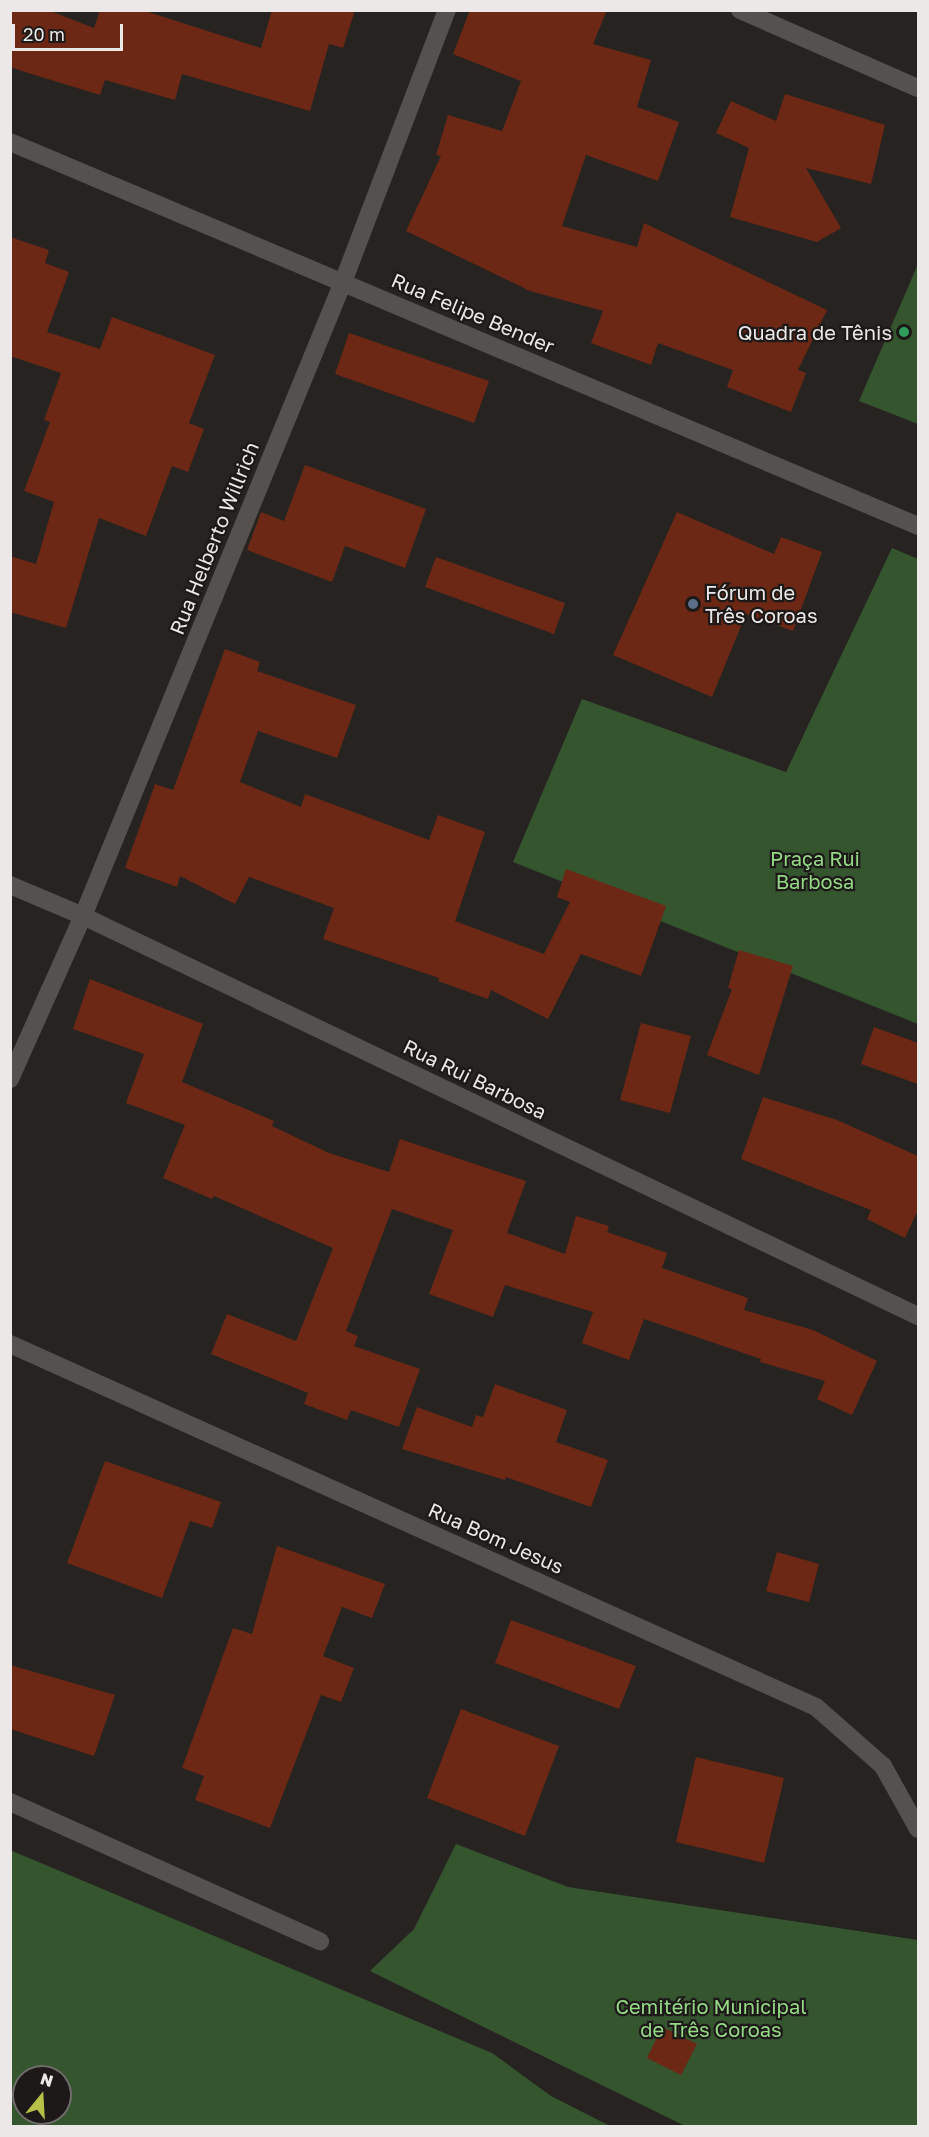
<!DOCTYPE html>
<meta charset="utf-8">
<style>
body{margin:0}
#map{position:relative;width:929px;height:2137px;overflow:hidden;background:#262321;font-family:"Golos Text",sans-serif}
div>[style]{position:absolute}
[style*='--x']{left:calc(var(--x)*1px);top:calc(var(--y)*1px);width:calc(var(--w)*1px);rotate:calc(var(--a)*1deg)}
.green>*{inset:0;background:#35552f}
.building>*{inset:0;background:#6c2814}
.street>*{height:18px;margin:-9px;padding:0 9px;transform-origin:9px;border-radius:9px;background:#55514f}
.secondary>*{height:18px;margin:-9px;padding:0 9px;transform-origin:9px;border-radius:9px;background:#55514f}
.dots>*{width:16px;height:16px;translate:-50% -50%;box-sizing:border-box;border:3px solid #1d1918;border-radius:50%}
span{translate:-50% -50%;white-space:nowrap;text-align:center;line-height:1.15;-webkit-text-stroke:4.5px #1d1918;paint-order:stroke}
.street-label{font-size:20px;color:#ebe8e7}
.poi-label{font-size:20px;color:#ebe8e7}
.right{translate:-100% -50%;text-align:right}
.left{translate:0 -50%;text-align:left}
.park-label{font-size:20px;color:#95d986}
.frame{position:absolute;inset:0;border:12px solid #ebe8e7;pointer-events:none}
.north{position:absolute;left:12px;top:2065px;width:60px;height:60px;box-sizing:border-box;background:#1d1918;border:2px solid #6f6c6b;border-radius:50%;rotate:18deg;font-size:16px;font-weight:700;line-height:24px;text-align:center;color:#ebe8e7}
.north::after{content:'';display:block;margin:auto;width:21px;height:27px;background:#b8c147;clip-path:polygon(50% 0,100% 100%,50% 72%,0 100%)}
.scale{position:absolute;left:12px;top:24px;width:111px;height:27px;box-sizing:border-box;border:3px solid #ebe8e7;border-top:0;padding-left:8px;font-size:18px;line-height:21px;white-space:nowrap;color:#ebe8e7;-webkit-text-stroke:4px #1d1918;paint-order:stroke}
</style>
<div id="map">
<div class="green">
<div style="clip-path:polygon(918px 264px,918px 424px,859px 401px)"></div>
<div style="clip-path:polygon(892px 548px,918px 559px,918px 1024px,513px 862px,582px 699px,786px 772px)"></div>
<div style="clip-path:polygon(456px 1844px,568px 1887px,918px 1940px,918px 2126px,685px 2126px,370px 1971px,414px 1929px)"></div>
<div style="clip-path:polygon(evenodd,10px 1850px,492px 2053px,551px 2096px,610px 2126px,11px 2126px,10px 1850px,24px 2077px,60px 2077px,60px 2113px,24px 2113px,24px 2077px)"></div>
</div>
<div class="building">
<div style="clip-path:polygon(10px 10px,48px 10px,94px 28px,100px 10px,142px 10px,261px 48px,272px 10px,355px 10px,343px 48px,329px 44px,310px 111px,182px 74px,175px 100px,105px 80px,100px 95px,25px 72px,10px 67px)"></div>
<div style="clip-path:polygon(470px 10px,607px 10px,593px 44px,651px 60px,637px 107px,679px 122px,658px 181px,586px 155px,562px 226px,637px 247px,644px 223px,827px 310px,798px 370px,806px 373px,791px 412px,727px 387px,733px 370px,658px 343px,651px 365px,591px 343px,603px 311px,530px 291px,406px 231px,441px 156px,436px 155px,448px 115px,502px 131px,521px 81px,453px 54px)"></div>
<div style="clip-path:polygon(785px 94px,885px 125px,871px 184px,806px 168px,841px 228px,817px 242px,730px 217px,749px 148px,716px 133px,731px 101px,776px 121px)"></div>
<div style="clip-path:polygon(10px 237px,49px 250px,45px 263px,69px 272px,47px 332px,100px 349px,112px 317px,215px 355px,189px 423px,204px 429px,188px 472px,172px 466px,146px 536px,99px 518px,66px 628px,10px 612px,10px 556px,36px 564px,54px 502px,24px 491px,50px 422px,44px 420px,61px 373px,10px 356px)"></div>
<div style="clip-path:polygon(349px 333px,489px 381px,474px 423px,335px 374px)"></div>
<div style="clip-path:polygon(305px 465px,426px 509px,405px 568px,345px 546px,332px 582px,247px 550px,261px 512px,284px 521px)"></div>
<div style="clip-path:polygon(677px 512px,774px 554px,781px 537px,822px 552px,793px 631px,746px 614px,712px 697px,613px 655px)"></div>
<div style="clip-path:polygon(436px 557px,565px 603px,554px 634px,425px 587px)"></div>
<div style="clip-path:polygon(225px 649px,260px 662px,257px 671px,356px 705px,337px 758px,258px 731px,240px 782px,301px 807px,305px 794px,429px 840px,438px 815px,485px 832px,455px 921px,544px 954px,570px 902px,557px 897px,566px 869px,666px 906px,641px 976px,581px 954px,548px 1019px,491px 990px,488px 999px,438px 981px,439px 978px,323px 939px,334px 908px,249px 877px,235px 904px,180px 876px,177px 887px,125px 868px,155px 784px,173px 790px)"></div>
<div style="clip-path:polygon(739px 950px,793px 966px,759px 1075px,707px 1055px,732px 989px,728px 988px)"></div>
<div style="clip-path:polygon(90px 979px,203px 1024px,182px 1082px,274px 1121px,272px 1126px,329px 1153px,389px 1172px,400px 1139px,526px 1181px,507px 1233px,565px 1254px,576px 1216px,609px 1226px,607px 1232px,667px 1253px,662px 1268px,748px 1298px,744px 1310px,813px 1330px,877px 1361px,852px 1415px,817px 1399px,825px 1381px,760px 1362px,761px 1359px,644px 1319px,629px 1360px,582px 1343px,593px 1312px,505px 1285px,493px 1317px,429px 1294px,453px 1230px,392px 1209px,346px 1331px,358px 1336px,354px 1346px,420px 1369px,399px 1427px,351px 1410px,347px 1420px,304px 1404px,308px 1393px,211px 1354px,227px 1314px,296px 1341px,333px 1248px,214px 1196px,212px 1199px,163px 1178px,185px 1125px,126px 1103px,144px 1054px,73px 1029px)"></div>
<div style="clip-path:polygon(641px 1023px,691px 1036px,670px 1113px,620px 1100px)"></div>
<div style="clip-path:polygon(874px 1027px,918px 1043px,918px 1084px,861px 1064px)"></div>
<div style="clip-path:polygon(763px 1097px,837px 1120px,918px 1156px,918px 1210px,905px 1238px,867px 1219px,871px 1210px,741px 1159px)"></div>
<div style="clip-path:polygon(495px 1384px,567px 1410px,556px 1442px,608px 1460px,591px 1507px,506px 1477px,505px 1480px,402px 1449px,417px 1407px,472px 1427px,476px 1415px,483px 1417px)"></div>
<div style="clip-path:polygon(105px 1461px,221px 1502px,212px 1528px,190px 1521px,162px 1598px,67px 1563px)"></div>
<div style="clip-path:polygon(277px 1546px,385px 1584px,372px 1618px,342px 1607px,323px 1656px,354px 1668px,341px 1702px,321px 1695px,270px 1828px,195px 1800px,204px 1776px,182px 1768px,233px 1628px,252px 1634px)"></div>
<div style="clip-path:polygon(777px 1552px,819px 1564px,809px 1602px,766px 1591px)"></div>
<div style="clip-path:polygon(511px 1620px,636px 1666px,619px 1709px,495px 1663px)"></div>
<div style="clip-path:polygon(10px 1665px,115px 1695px,94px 1756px,10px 1729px)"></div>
<div style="clip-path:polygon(461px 1709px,559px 1746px,525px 1836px,427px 1798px)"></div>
<div style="clip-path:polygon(696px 1757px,784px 1778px,764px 1863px,676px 1842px)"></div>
<div style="clip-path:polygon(662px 2027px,697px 2044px,681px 2075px,647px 2058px)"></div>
</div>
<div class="street">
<div style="--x:10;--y:142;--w:986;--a:22.92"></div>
<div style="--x:10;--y:885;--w:79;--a:23"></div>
<div style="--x:83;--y:916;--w:926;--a:25.6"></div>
<div style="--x:10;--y:1079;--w:179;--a:-65.9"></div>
<div style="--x:83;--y:916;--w:685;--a:-67.7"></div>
<div style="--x:343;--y:282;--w:291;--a:-69.1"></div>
<div style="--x:10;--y:1344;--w:884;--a:24.25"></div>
<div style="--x:816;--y:1707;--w:89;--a:41.4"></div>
<div style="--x:883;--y:1766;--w:72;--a:60.9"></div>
<div style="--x:10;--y:1802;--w:340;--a:24.2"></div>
</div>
<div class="secondary">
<div style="--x:740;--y:10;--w:194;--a:23.7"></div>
</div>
<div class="dots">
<div style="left:904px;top:332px;background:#2e9e5b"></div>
<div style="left:693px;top:604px;background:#5c6f8a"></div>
</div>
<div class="street-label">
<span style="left:473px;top:313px;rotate:23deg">Rua Felipe Bender</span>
<span style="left:214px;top:538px;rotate:-68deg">Rua Helberto Willrich</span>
<span style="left:475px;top:1079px;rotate:26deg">Rua Rui Barbosa</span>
<span style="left:496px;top:1538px;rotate:24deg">Rua Bom Jesus</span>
</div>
<div class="poi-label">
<span class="right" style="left:892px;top:332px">Quadra de Tênis</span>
<span class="left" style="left:705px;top:604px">Fórum de<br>Três Coroas</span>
</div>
<div class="park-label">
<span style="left:815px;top:870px">Praça Rui<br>Barbosa</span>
<span style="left:711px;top:2018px">Cemitério Municipal<br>de Três Coroas</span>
</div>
<div class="frame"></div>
<div class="north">N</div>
<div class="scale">20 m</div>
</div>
